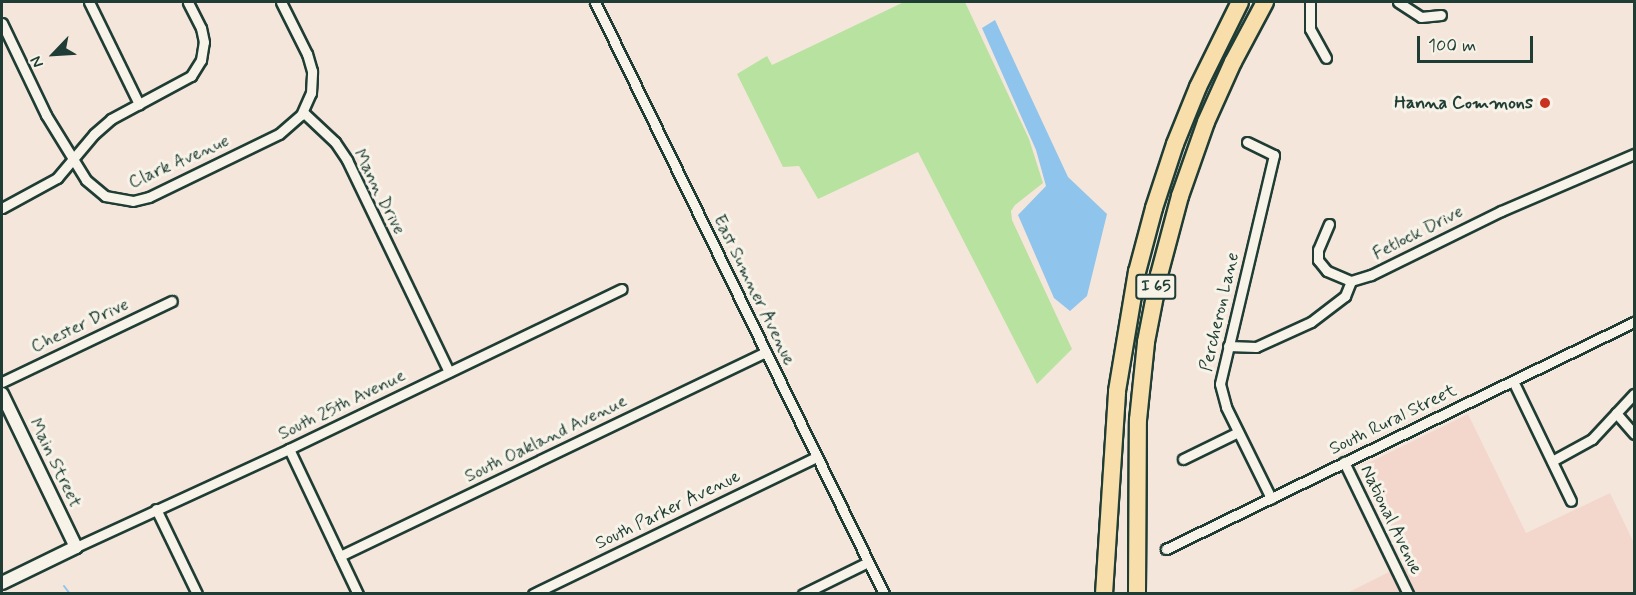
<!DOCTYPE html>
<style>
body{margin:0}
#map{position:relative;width:1636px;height:595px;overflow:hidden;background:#f5e6dc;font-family:Mynerve,sans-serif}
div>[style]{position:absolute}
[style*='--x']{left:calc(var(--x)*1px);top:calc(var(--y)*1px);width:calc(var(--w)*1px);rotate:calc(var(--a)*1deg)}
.built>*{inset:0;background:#f3d7cd}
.green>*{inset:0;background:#b8e29f}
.water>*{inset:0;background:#8fc4ec}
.stream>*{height:2px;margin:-1px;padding:0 1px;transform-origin:1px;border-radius:1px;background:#8fc4ec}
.roads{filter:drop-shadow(2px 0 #1f3d34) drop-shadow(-2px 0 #1f3d34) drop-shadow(0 2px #1f3d34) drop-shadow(0 -2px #1f3d34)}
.minor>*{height:9px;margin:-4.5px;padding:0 4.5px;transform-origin:4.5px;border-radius:4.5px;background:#f7f3e8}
.tertiary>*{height:12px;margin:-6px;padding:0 6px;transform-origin:6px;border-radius:6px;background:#f7f3e8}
.motorway>*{height:16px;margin:-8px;padding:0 8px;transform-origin:8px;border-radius:8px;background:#f8deab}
.dots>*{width:16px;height:16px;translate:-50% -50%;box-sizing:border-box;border:3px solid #f7f3e8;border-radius:50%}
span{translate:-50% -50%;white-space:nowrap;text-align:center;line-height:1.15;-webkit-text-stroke:6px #f7f3e8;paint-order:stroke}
.shield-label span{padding:2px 4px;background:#f7f3e8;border:2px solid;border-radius:4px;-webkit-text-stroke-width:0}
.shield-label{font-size:16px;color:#1f3d34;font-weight:700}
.poi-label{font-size:18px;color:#1f3d34;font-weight:700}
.right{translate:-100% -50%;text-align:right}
.street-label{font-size:18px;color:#1f3d34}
.frame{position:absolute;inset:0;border:3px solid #1f3d34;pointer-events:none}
.north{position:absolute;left:24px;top:24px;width:60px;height:60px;-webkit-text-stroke:4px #f7f3e8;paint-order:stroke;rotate:245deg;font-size:16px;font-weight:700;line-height:24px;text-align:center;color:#1f3d34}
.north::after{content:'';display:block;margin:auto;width:21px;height:27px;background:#1f3d34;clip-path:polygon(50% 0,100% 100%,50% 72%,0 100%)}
.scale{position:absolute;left:1417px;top:36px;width:116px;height:27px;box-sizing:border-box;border:3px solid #1f3d34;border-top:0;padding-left:8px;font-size:18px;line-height:21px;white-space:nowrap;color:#1f3d34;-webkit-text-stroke:4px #f7f3e8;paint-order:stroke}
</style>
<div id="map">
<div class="built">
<div style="clip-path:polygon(1468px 414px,1526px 533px,1610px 493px,1634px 543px,1634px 593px,1345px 594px,1409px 562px,1362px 466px)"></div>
</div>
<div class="green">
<div style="clip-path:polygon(904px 2px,965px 2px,1029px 139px,1043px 183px,1015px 205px,1011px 211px,1012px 220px,1072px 349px,1037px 384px,918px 152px,818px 199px,799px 166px,783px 167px,737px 74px,767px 56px,772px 65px)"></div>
</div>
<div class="water">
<div style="clip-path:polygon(995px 20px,1068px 177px,1107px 214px,1087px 296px,1070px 311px,1054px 298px,1018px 215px,1046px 186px,1036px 150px,982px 28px)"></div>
</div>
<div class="stream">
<div style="--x:64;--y:586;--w:10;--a:53"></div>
</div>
<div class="roads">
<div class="minor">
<div style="--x:89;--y:2;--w:114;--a:63.9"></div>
<div style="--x:595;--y:2;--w:659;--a:63.98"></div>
<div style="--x:1310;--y:2;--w:27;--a:90"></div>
<div style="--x:1310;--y:29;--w:33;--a:61"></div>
<div style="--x:1398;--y:2;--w:27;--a:33"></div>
<div style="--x:1421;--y:17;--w:20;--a:-6"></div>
<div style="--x:2;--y:23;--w:102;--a:64.4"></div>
<div style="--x:46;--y:115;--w:76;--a:58.4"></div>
<div style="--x:86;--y:180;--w:25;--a:40"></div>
<div style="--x:105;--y:196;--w:28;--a:10"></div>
<div style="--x:133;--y:201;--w:16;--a:-14"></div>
<div style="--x:149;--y:197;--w:144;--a:-25.9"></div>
<div style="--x:279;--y:134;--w:29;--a:-41"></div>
<div style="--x:301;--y:115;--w:24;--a:-66"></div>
<div style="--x:311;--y:93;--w:22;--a:-87"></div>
<div style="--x:312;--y:71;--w:18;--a:-106"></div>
<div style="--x:307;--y:54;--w:58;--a:-116.6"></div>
<div style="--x:303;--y:112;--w:44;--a:43.2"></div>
<div style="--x:335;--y:142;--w:22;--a:56"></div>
<div style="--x:347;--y:160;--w:235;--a:64.3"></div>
<div style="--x:1247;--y:142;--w:30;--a:26"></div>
<div style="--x:1274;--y:155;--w:235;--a:103.3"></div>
<div style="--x:1220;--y:384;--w:24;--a:75"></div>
<div style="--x:1226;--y:407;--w:102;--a:63.7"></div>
<div style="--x:2;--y:208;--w:63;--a:-28.6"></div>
<div style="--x:57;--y:178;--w:57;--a:-49.9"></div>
<div style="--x:94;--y:134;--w:23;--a:-41"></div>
<div style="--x:111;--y:119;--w:91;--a:-28.3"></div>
<div style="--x:191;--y:76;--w:19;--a:-58"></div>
<div style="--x:201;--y:60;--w:18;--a:-81"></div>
<div style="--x:204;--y:42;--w:14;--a:-102"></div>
<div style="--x:201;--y:28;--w:29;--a:-117"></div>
<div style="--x:1329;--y:224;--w:28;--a:113"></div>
<div style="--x:1318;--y:250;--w:10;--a:90"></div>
<div style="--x:1318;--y:260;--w:14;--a:51"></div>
<div style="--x:1327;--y:271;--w:26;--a:23"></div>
<div style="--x:1228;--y:346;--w:28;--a:2"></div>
<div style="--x:1256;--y:347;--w:60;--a:-24.4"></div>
<div style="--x:1311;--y:322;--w:43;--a:-37.4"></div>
<div style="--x:1345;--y:296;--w:16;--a:-68"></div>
<div style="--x:1351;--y:281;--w:21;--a:-17"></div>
<div style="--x:1371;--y:275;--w:145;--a:-26.2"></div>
<div style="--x:1501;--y:211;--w:145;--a:-23.2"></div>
<div style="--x:1513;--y:381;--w:133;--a:64.2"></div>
<div style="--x:2;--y:382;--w:188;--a:-25.5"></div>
<div style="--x:1616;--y:413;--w:28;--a:49"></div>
<div style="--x:289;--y:449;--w:161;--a:64.6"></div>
<div style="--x:1183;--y:459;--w:61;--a:-26.1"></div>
<div style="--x:1552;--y:461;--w:46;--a:-28.8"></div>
<div style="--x:1592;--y:439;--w:62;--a:-47"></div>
<div style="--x:1344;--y:462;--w:147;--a:64.1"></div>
<div style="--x:156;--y:509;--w:94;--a:64.2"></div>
<div style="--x:76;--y:547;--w:234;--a:-24.7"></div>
<div style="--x:289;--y:449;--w:369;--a:-25.7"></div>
<div style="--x:1166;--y:549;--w:520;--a:-25.88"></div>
<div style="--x:340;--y:556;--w:472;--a:-25.6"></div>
<div style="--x:533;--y:594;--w:315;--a:-25.8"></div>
<div style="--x:803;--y:594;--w:72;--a:-26.2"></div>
</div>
<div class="tertiary">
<div style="--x:2;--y:394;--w:170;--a:64.2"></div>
<div style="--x:76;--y:547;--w:82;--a:154.1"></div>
</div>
<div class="motorway">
<div style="--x:1104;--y:594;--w:203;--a:-86.3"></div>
<div style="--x:1117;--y:391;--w:121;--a:-80.5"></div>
<div style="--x:1137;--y:272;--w:66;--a:-75.1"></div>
<div style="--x:1154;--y:208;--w:67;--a:-71.8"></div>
<div style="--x:1175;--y:144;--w:61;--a:-68"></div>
<div style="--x:1198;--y:87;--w:95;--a:-63.7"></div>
<div style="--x:1137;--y:594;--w:174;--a:-89.7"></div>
<div style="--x:1138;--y:420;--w:78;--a:-84.1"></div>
<div style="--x:1146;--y:342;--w:68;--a:-79"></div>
<div style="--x:1159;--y:275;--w:82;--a:-75.1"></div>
<div style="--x:1180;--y:196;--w:78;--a:-70.6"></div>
<div style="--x:1206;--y:122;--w:66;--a:-65.8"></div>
<div style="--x:1233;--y:62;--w:68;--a:-61.9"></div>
</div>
</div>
<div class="dots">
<div style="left:1545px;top:103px;background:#c8321e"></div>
</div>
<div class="shield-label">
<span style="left:1156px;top:287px">I 65</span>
</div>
<div class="poi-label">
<span class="right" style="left:1533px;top:103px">Hanna Commons</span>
</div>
<div class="street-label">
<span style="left:179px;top:162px;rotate:-24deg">Clark Avenue</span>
<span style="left:379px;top:192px;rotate:63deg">Mann Drive</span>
<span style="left:1418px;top:233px;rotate:-27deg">Fetlock Drive</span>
<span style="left:754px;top:290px;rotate:64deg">East Sumner Avenue</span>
<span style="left:1220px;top:312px;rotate:-77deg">Percheron Lane</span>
<span style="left:80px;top:326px;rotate:-25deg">Chester Drive</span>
<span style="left:342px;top:405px;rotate:-26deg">South 25th Avenue</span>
<span style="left:1393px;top:420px;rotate:-26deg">South Rural Street</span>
<span style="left:546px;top:439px;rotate:-26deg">South Oakland Avenue</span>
<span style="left:55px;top:463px;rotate:64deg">Main Street</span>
<span style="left:668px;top:510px;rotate:-26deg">South Parker Avenue</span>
<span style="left:1391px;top:520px;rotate:64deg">National Avenue</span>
</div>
<div class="frame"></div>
<div class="north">N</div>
<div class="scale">100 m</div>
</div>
